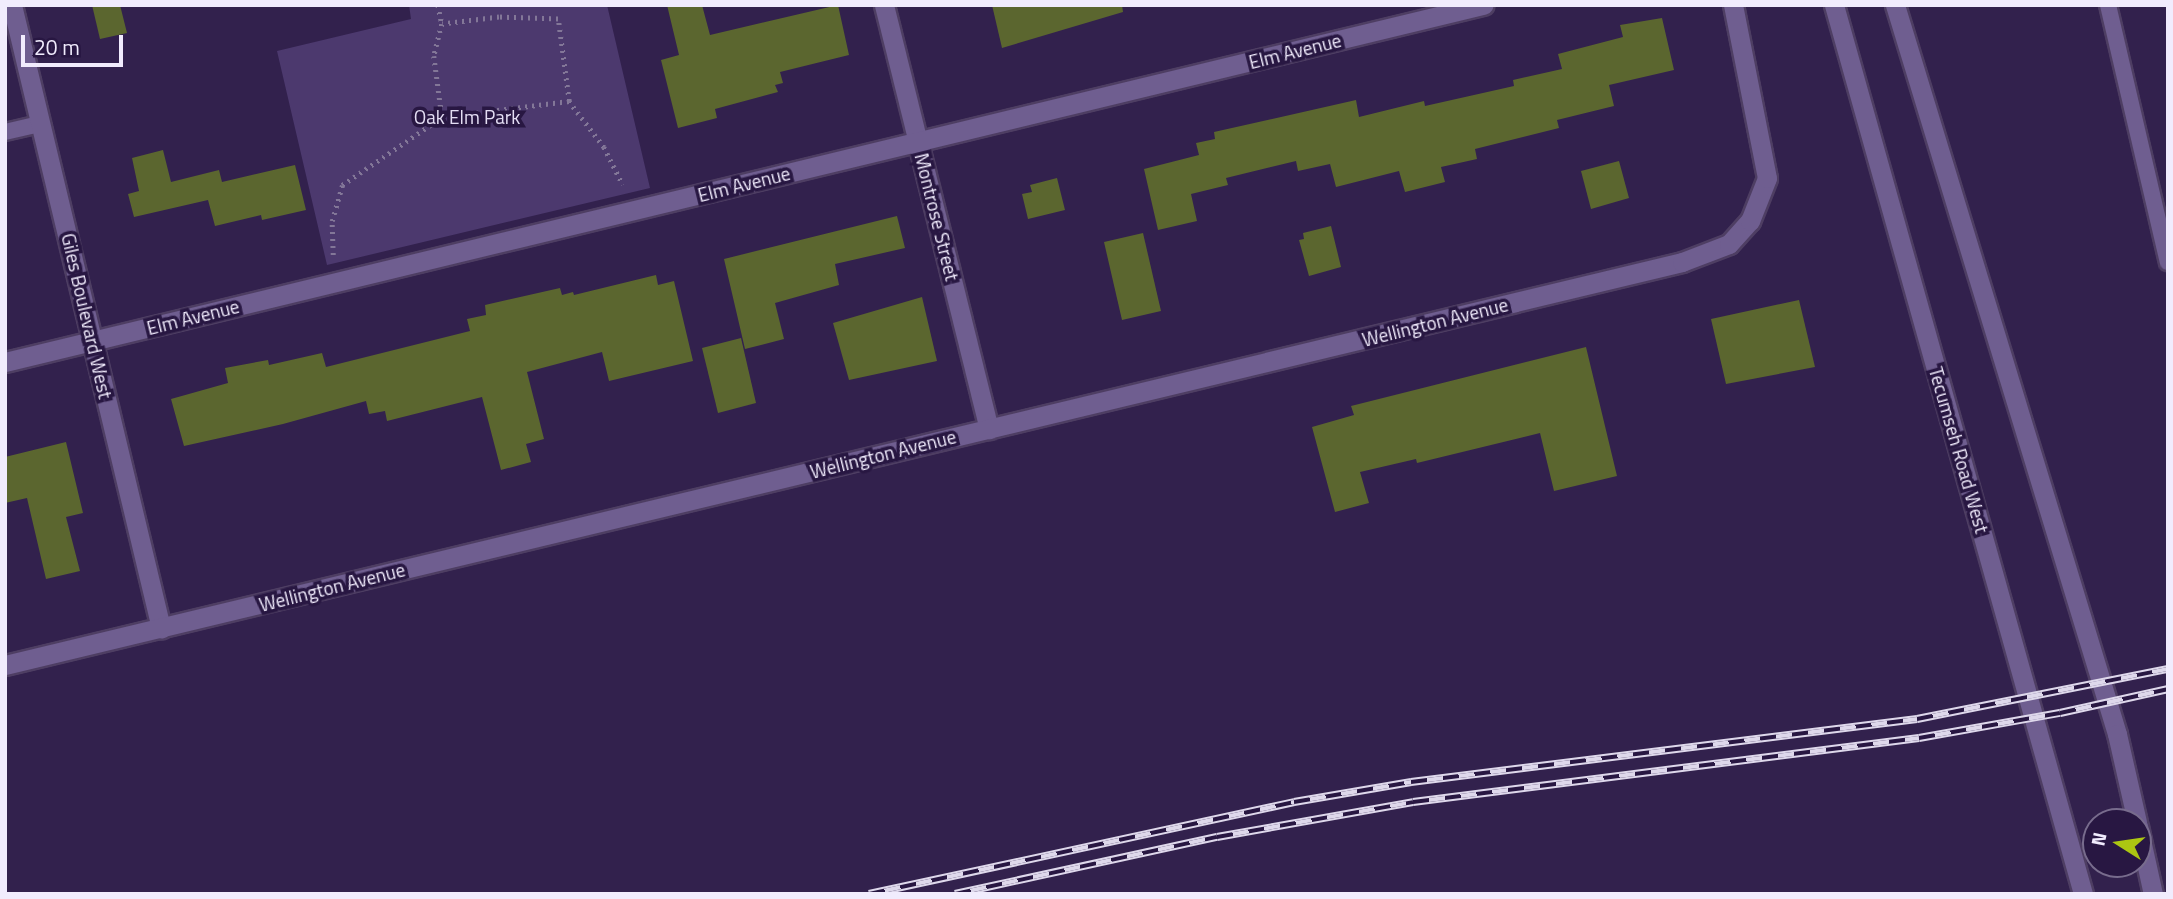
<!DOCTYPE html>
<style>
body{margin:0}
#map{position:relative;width:2173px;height:899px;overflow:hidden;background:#32214d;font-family:"Titillium Web",sans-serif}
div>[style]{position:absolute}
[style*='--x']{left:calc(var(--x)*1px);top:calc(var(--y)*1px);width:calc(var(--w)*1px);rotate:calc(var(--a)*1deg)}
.green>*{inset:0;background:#4c396e}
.building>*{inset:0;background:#5b662f}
.path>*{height:4.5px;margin-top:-2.25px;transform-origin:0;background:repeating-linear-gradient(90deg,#837798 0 2px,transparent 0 7px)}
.roads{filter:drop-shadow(2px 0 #4e3e63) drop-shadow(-2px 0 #4e3e63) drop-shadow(0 2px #4e3e63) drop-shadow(0 -2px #4e3e63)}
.service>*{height:16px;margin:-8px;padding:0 8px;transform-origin:8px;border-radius:8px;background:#6f5e90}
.minor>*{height:19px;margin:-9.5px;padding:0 9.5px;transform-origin:9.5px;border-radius:9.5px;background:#6f5e90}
.secondary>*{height:19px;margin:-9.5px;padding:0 9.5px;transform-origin:9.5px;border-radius:9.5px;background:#6f5e90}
.rail>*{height:8px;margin-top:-4px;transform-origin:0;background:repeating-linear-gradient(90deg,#281742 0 16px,#ded8eb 0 32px);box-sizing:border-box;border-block:2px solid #ded8eb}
span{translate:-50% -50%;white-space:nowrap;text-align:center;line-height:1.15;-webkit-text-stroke:7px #281742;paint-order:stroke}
.street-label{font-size:19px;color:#f1ecfd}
.park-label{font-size:19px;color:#e4def4}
.frame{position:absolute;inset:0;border:7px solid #f1ecfd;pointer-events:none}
.north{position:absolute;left:2082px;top:808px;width:70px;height:70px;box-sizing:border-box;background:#281742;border:2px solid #786c8d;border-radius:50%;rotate:282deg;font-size:19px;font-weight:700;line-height:28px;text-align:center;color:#f1ecfd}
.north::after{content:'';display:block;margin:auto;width:24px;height:32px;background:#acc612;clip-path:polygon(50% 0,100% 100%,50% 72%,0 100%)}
.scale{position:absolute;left:21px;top:35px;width:102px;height:32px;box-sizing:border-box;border:4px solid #f1ecfd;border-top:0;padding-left:9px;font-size:21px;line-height:24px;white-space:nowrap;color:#f1ecfd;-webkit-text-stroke:5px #281742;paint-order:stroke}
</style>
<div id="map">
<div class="green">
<div style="clip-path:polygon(409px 5px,607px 5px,650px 188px,327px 265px,277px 51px,411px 19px)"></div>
</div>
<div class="building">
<div style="clip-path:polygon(92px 5px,120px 5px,127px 33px,100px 39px)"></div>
<div style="clip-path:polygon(667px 5px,702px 5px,710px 35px,838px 5px,849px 55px,780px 72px,783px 83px,775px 85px,778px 92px,715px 109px,717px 118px,678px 128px,661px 60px,679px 55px)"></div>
<div style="clip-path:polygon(992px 5px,1122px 5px,1123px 12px,1002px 48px)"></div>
<div style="clip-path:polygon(1662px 18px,1674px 70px,1609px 85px,1614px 106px,1557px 120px,1559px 128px,1475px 149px,1477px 159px,1441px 167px,1445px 182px,1405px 192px,1399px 171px,1336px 187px,1330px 164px,1298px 171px,1296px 161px,1226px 178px,1228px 185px,1191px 194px,1197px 221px,1158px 230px,1144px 169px,1199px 155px,1196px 143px,1215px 139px,1214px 132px,1356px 100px,1359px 117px,1424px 101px,1425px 106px,1514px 86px,1513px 80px,1562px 69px,1558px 54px,1623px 37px,1620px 25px)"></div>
<div style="clip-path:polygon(163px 150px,171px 182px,219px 170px,222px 182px,295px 165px,306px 210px,262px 220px,261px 215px,215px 226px,208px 200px,134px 217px,128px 194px,139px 191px,132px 158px)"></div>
<div style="clip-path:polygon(1619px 161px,1629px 198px,1591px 209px,1581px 171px)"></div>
<div style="clip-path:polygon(1057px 178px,1065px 210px,1028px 219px,1022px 194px,1032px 192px,1030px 185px)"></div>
<div style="clip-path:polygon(897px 216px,905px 248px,835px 264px,839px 285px,775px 303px,784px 339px,745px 349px,724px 259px)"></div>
<div style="clip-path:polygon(1331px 226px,1341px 267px,1309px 276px,1299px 240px,1304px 239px,1303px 233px)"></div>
<div style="clip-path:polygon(1143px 233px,1161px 311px,1122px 320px,1104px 242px)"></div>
<div style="clip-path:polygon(656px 275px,658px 285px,674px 281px,693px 361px,609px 381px,602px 352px,527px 372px,544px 439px,526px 444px,531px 462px,501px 470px,482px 397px,387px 421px,385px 411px,369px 414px,366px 401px,283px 424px,184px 446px,171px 399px,228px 383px,225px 368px,268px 360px,269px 365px,322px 353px,326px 367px,470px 331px,467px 319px,486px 315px,485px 305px,560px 288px,562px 295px,573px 292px,574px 295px)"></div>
<div style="clip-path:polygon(922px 297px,937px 361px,849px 380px,833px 323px)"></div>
<div style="clip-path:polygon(1799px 300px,1815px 367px,1726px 384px,1711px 319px)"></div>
<div style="clip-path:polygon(741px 338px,756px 403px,718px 413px,702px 348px)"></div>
<div style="clip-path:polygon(1586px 347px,1617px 476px,1554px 491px,1540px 433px,1417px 463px,1416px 459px,1360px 472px,1369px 503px,1335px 512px,1312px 427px,1354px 415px,1351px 406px)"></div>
<div style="clip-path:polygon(66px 442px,83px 513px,66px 517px,80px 571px,46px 579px,27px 498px,5px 503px,5px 457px)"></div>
</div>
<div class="path">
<div style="--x:438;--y:5;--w:19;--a:78"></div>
<div style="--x:569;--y:101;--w:58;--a:52.7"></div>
<div style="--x:604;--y:147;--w:42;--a:63.4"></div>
<div style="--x:333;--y:255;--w:34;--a:-92"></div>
<div style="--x:332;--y:221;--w:37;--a:-74"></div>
<div style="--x:342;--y:185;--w:121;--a:-34.2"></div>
<div style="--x:442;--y:117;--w:128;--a:-7.2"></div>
<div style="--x:569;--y:101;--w:83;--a:-97.6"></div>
<div style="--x:558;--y:19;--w:59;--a:-178.1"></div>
<div style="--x:499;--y:17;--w:57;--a:173"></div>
<div style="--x:442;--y:24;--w:33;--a:104"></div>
<div style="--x:434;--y:56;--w:62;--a:82.5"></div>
</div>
<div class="roads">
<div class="service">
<div style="--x:2108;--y:5;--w:264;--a:76.9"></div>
<div style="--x:5;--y:132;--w:36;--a:-13"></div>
</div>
<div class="minor">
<div style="--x:12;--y:5;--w:641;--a:76.55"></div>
<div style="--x:884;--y:5;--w:437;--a:76.1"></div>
<div style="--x:5;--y:362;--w:1521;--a:-13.58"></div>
<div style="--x:5;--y:665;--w:1725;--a:-13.51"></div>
<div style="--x:1682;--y:262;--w:50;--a:-21"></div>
<div style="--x:1729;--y:244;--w:31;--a:-48"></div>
<div style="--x:1750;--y:221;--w:46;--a:-68.4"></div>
<div style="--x:1767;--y:178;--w:176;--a:-101.1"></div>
</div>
<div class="secondary">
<div style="--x:1834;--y:5;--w:923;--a:74.35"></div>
<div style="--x:1895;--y:5;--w:762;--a:73.06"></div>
<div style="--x:2117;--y:734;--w:90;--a:77.2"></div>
<div style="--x:2138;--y:826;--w:70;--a:77.6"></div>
</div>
</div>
<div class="rail">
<div style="--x:869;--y:894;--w:435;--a:-12.2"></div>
<div style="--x:1294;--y:802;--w:119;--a:-9.7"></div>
<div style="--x:1411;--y:782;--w:510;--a:-7.1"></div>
<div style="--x:1917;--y:719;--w:256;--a:-11.3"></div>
<div style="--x:955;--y:894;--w:268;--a:-12.3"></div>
<div style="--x:1217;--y:837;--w:199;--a:-10.1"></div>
<div style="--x:1413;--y:802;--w:510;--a:-7.21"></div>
<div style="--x:1919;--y:738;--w:143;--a:-10.1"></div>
<div style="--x:2060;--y:713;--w:111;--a:-12.5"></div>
</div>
<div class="street-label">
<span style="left:1295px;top:51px;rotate:-14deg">Elm Avenue</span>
<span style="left:744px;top:184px;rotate:-14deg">Elm Avenue</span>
<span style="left:937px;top:217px;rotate:76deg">Montrose Street</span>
<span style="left:87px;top:316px;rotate:77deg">Giles Boulevard West</span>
<span style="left:193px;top:317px;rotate:-14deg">Elm Avenue</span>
<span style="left:1435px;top:322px;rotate:-14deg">Wellington Avenue</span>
<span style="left:1959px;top:450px;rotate:74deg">Tecumseh Road West</span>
<span style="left:883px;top:454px;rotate:-14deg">Wellington Avenue</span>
<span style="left:332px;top:587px;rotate:-14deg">Wellington Avenue</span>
</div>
<div class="park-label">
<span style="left:467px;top:117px">Oak Elm Park</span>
</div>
<div class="frame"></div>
<div class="north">N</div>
<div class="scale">20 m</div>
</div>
